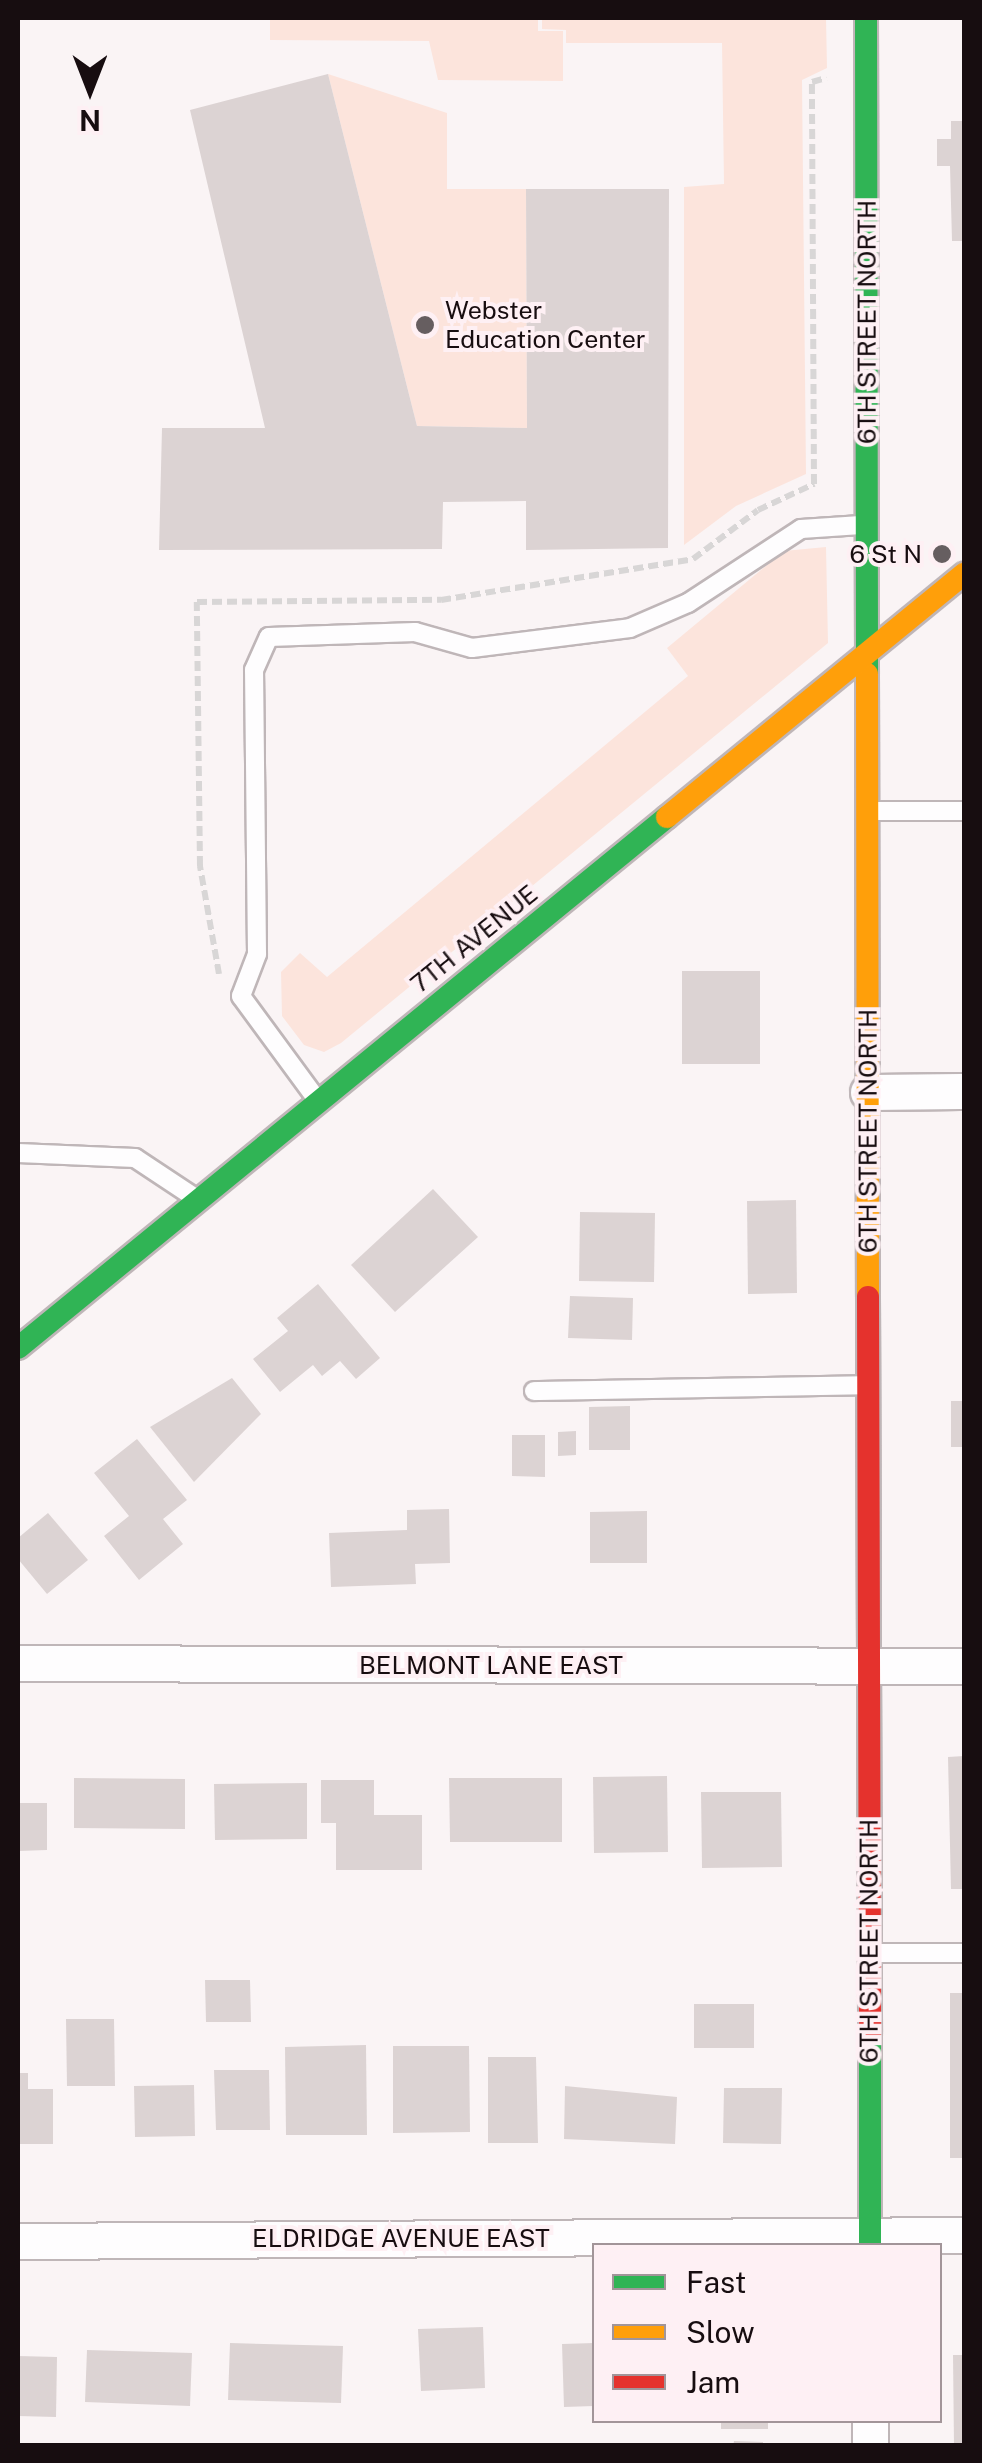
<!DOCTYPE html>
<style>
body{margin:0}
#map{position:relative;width:982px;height:2463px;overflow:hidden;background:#faf4f5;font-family:"Public Sans",sans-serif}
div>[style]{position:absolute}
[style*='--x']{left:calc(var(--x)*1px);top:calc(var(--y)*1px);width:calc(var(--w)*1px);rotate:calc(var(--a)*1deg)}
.green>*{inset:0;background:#fce4dc}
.building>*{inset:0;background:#dcd3d3}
.path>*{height:6px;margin-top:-3px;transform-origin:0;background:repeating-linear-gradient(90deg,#d8d6d6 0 10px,transparent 0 15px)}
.roads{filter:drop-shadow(2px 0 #bfb6b8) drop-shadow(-2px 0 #bfb6b8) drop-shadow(0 2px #bfb6b8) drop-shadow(0 -2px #bfb6b8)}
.lane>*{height:18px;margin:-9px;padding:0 9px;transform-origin:9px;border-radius:9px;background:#fefdfe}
.street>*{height:35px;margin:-17.5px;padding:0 17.5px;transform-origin:17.5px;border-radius:17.5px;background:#fefdfe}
.fast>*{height:22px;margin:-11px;padding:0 11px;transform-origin:11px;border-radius:11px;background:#30b455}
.slow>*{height:22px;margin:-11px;padding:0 11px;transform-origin:11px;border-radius:11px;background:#ff9f0a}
.jam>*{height:22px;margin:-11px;padding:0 11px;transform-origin:11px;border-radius:11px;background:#e5322d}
.dots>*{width:28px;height:28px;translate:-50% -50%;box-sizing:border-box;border:5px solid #fef0f4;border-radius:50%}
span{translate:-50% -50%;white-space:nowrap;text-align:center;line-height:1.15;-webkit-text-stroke:8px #fef0f4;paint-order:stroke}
.poi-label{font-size:25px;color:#170d10}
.left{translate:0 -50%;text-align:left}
.right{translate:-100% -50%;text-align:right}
.street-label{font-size:25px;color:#170d10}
.frame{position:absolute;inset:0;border:20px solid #170d10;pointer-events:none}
.legend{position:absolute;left:592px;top:2243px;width:350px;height:180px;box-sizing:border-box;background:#fef0f4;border:2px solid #a29599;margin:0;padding:12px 18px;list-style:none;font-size:30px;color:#170d10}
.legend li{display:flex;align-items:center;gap:20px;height:50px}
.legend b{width:50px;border:2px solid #a29599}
.north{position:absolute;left:40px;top:40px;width:100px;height:100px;-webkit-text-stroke:8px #fef0f4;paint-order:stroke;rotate:180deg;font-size:28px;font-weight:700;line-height:40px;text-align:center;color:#170d10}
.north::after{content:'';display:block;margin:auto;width:35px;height:45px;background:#170d10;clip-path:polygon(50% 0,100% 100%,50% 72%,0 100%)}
</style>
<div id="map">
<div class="green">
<div style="clip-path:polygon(270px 18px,538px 18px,538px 31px,563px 31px,563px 81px,438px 80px,429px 41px,270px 40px)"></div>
<div style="clip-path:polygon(542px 18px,826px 18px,827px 68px,802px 80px,806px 474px,736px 506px,684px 545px,684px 187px,724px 184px,722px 43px,566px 43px,566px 30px,542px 29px)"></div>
<div style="clip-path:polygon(328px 74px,447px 113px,447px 189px,526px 189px,527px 428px,417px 426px)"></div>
<div style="clip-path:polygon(826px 547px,828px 643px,341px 1043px,324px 1052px,304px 1045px,282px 1016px,281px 972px,300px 953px,327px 977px,688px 676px,667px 648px,784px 551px)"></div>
</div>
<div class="building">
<div style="clip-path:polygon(328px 74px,417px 426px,527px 428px,526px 189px,669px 189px,668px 548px,526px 550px,526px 501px,443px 502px,442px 549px,159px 550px,162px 428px,265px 428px,190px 110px)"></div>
<div style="clip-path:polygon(951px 121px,964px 121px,964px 241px,952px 241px,950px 166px,937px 166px,937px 139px,951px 139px)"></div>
<div style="clip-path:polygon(682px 971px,760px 971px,760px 1064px,682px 1064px)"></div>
<div style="clip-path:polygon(433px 1189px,478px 1237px,395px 1312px,351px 1265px)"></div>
<div style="clip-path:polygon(796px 1200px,797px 1293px,748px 1294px,747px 1201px)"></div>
<div style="clip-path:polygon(580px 1212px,655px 1213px,654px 1282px,579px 1281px)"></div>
<div style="clip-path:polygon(318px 1284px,380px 1358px,356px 1379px,340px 1361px,322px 1376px,313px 1365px,280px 1392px,253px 1359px,288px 1331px,277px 1318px)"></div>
<div style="clip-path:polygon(570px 1296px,633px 1298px,632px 1340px,568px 1338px)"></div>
<div style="clip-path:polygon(232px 1378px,261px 1414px,194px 1482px,150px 1427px)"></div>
<div style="clip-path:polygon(951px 1401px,964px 1401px,964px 1447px,951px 1447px)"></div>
<div style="clip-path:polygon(630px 1406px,630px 1450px,589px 1450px,589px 1407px)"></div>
<div style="clip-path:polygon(576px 1431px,576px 1455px,558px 1456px,558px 1432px)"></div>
<div style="clip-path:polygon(512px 1435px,545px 1435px,545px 1477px,512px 1476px)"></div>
<div style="clip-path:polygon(137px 1439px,187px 1500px,163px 1519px,183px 1544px,139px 1580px,104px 1536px,129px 1516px,94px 1473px)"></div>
<div style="clip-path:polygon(449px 1509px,450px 1563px,415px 1564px,416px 1584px,331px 1587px,329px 1533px,407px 1530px,407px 1510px)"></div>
<div style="clip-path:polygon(647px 1511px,647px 1563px,590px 1563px,590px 1512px)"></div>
<div style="clip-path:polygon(48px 1513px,88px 1560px,47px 1594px,18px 1559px,18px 1538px)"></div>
<div style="clip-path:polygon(964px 1756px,964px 1889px,951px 1889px,948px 1757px)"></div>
<div style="clip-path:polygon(667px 1776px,668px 1852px,594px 1853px,593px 1777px)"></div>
<div style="clip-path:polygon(74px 1778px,185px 1779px,185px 1829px,74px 1828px)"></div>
<div style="clip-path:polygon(449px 1778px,562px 1778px,562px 1842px,450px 1842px)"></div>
<div style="clip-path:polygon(321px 1780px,374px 1780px,374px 1815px,422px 1815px,422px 1870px,336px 1870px,336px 1823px,321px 1823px)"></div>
<div style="clip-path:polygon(307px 1783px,307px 1839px,215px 1840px,214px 1784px)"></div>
<div style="clip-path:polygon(701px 1792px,781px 1792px,782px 1867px,702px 1868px)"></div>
<div style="clip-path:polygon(18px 1803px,47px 1803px,47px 1850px,18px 1851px)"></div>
<div style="clip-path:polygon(205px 1980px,250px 1980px,251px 2022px,206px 2022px)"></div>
<div style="clip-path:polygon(950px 1993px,964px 1993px,964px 2158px,950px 2158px)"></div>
<div style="clip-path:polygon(694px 2004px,754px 2004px,754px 2048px,694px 2048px)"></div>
<div style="clip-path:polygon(66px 2019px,114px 2019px,115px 2086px,67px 2086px)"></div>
<div style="clip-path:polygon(366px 2045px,367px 2135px,286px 2135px,285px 2047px)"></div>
<div style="clip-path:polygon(393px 2046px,469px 2046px,470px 2132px,393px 2133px)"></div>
<div style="clip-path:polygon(488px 2057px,536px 2057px,538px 2143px,488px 2143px)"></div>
<div style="clip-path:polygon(214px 2070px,269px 2070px,270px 2130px,216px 2130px)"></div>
<div style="clip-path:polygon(18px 2073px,28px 2073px,28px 2089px,53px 2089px,53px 2144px,18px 2144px)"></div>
<div style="clip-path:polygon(194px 2085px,195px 2136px,135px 2137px,134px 2086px)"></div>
<div style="clip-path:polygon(565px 2086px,677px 2097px,675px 2144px,564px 2139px)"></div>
<div style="clip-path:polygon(724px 2088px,782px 2088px,781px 2144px,723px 2143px)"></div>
<div style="clip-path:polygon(483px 2327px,485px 2388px,421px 2391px,418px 2329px)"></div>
<div style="clip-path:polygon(230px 2343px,343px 2346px,341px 2403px,228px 2400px)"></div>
<div style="clip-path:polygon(594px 2343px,594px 2406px,564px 2407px,562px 2344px)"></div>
<div style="clip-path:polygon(87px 2350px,192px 2353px,190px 2406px,85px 2402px)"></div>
<div style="clip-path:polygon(953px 2355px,964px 2355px,964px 2446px,954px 2446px)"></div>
<div style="clip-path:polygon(18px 2356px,57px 2357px,56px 2417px,18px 2416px)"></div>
<div style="clip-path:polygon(721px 2420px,768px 2420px,768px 2429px,721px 2429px)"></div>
<div style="clip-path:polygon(734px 2441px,763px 2442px,763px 2446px,733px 2446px)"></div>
</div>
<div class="path">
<div style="--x:219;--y:974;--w:110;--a:-100"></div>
<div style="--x:200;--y:866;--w:264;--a:-90.7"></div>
<div style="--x:197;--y:602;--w:244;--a:-0.5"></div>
<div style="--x:441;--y:600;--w:255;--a:-9.2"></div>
<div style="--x:693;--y:559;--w:81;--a:-37"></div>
<div style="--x:758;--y:510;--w:62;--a:-24.9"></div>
<div style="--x:814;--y:484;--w:402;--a:-90.3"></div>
<div style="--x:812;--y:82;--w:15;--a:-16"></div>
</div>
<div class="roads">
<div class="lane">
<div style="--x:870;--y:811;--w:94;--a:0"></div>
<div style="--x:318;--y:1101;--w:130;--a:-126.3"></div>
<div style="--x:241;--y:996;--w:45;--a:-69.1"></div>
<div style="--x:257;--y:954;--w:284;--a:-90.6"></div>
<div style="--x:254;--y:670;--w:36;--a:-66"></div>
<div style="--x:269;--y:637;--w:146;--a:-2"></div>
<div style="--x:415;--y:632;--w:59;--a:15.7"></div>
<div style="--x:472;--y:648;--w:159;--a:-7.2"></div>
<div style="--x:630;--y:628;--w:63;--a:-23.3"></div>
<div style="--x:688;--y:603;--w:135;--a:-33.2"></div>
<div style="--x:801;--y:529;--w:60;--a:-3.8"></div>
<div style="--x:18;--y:1153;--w:117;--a:2.4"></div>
<div style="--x:135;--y:1158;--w:71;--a:33.5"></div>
<div style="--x:534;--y:1391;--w:334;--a:-1"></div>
<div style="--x:870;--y:1953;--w:94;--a:0"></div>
</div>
<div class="street">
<div style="--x:868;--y:1092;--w:96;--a:-0.6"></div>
<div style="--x:18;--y:1663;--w:946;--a:0.18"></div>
<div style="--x:18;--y:2241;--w:946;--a:-0.36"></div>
<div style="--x:870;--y:2420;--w:26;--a:90"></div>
</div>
<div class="fast">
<div style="--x:866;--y:18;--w:656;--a:89.91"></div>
<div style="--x:18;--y:1348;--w:839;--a:-39.29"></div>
<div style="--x:870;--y:2034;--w:212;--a:90"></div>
</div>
<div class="slow">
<div style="--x:867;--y:674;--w:623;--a:89.91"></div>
<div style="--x:667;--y:817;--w:384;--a:-39.3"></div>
</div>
<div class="jam">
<div style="--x:868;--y:1297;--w:737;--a:89.84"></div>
</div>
</div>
<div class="dots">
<div style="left:425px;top:325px;background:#665e60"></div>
<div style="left:942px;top:554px;background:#665e60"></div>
</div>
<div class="poi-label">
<span class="left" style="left:445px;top:325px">Webster<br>Education Center</span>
<span class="right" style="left:922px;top:554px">6 St N</span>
</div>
<div class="street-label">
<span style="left:867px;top:322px;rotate:-90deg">6TH STREET NORTH</span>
<span style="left:474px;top:939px;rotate:-39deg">7TH AVENUE</span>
<span style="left:868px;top:1131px;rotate:-90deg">6TH STREET NORTH</span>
<span style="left:491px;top:1665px">BELMONT LANE EAST</span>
<span style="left:869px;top:1941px;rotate:-90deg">6TH STREET NORTH</span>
<span style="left:401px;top:2238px">ELDRIDGE AVENUE EAST</span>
</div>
<div class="frame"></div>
<ul class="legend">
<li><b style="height:12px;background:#30b455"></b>Fast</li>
<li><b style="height:12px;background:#ff9f0a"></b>Slow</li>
<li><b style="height:12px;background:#e5322d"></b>Jam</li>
</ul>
<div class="north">N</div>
</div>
